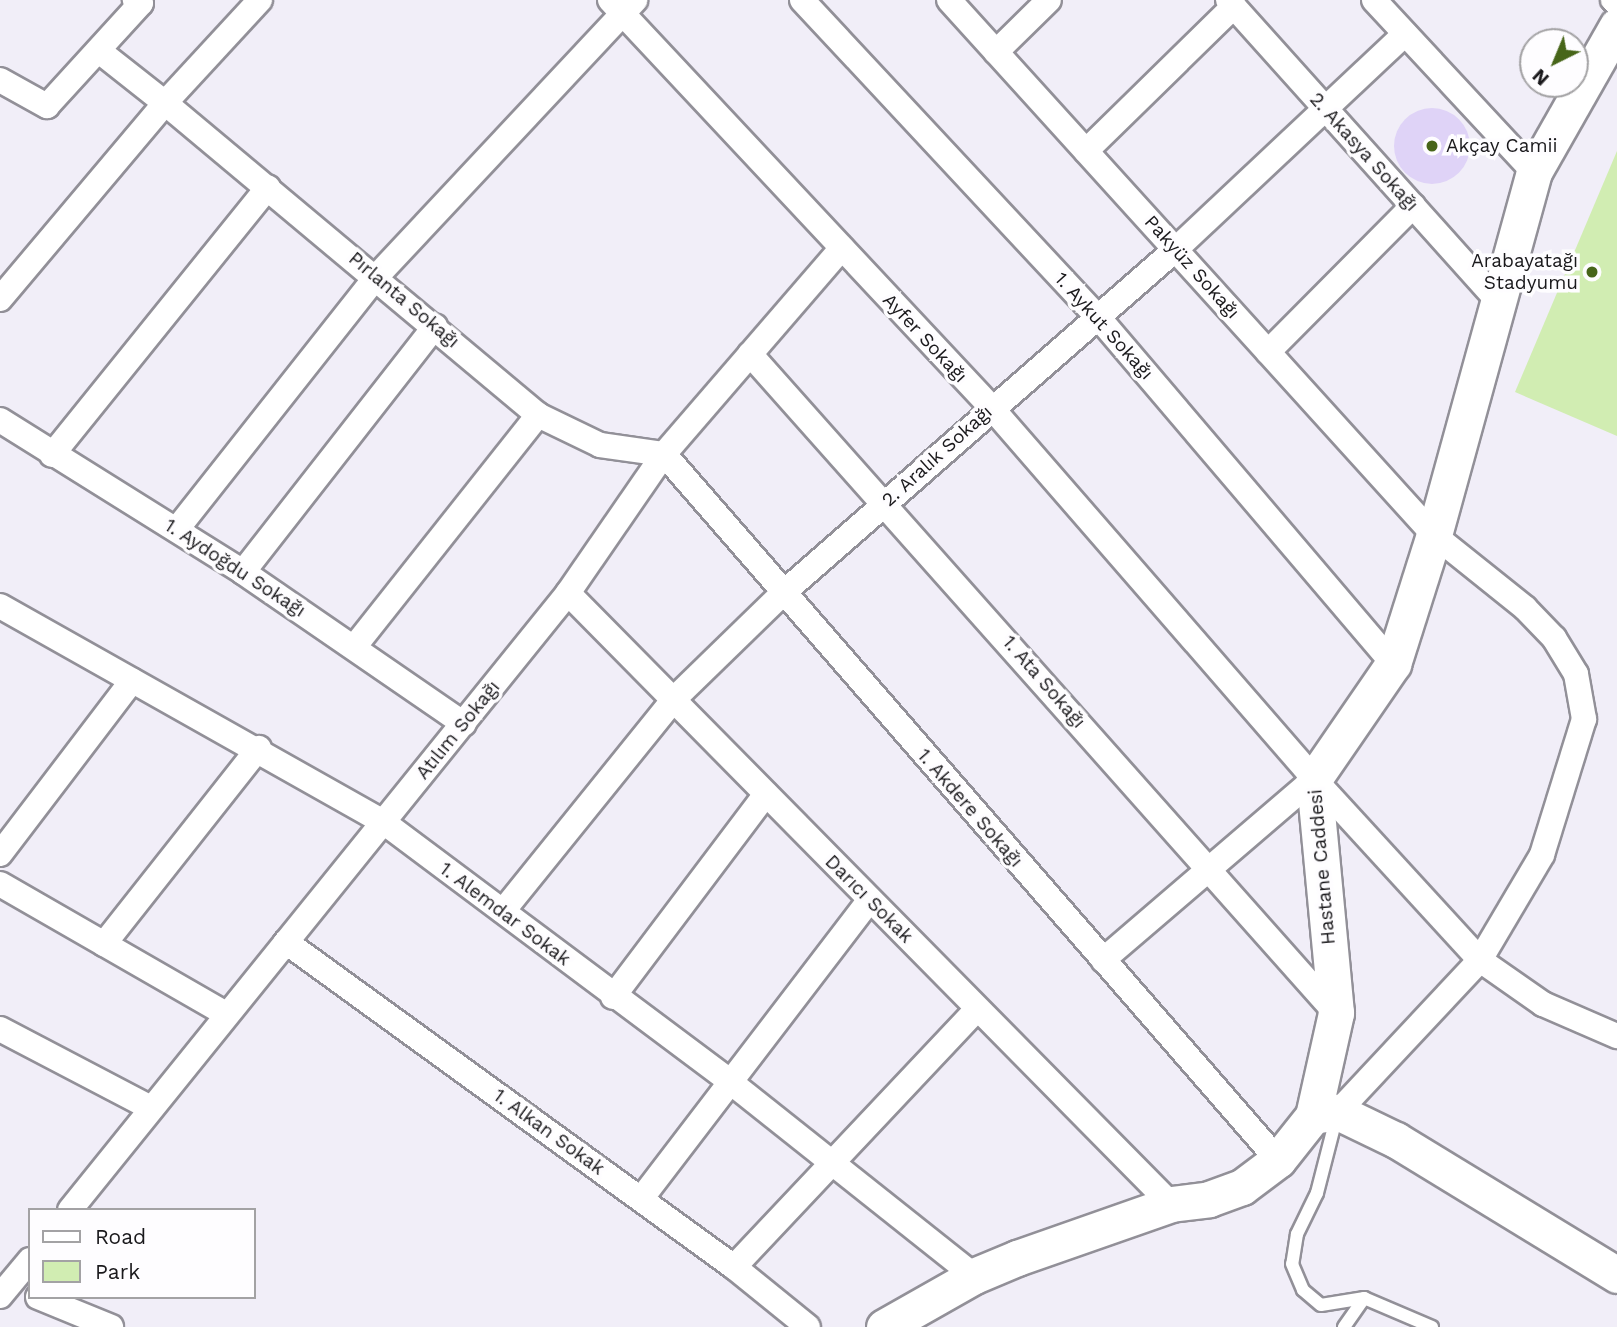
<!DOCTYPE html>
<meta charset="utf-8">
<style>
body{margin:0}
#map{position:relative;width:1617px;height:1327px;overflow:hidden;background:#f1eef8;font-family:"Work Sans",sans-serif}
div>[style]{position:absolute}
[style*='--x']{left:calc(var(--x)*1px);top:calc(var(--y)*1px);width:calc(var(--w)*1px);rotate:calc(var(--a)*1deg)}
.green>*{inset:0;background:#d1edb2}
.building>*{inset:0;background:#dfd3f7}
.round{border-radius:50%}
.roads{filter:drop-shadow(2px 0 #929098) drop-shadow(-2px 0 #929098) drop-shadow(0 2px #929098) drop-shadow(0 -2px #929098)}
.lane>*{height:12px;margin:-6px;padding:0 6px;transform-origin:6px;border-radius:6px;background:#fff}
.street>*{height:24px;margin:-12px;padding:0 12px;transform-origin:12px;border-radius:12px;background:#fff}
.secondary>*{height:35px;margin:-17.5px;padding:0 17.5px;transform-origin:17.5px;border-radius:17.5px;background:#fff}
.dots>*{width:19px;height:19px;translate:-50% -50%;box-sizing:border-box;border:4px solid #fefdff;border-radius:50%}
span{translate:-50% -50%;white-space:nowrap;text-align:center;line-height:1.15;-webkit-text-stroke:7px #fefdff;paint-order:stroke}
.poi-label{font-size:19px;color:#1a191c}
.left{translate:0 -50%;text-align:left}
.right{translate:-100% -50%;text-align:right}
.street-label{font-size:19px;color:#1a191c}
.legend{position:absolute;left:28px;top:1208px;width:228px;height:91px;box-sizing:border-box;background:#fefdff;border:2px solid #a3a2a4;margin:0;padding:9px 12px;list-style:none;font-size:21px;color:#1a191c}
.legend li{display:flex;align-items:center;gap:14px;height:35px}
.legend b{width:35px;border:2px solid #a3a2a4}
.north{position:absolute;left:1519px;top:28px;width:70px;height:70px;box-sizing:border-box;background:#fefdff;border:2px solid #a3a2a4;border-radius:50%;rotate:223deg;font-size:19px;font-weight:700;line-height:28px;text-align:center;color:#1a191c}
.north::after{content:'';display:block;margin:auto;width:24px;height:32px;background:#476519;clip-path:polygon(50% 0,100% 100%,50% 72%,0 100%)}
</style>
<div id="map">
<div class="green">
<div style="clip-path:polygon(1617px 151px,1617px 436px,1515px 392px)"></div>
</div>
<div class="building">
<div class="round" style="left:1394px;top:108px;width:76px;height:76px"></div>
</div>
<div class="roads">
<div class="lane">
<div style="--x:1337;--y:1115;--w:81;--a:104.4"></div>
<div style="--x:1317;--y:1193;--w:46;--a:116"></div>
<div style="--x:1297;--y:1234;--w:30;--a:99"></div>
<div style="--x:1292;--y:1264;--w:28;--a:67"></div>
<div style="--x:1303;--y:1290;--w:23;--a:40"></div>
<div style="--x:1321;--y:1305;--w:44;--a:-9.2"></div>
<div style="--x:1364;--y:1298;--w:74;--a:23.1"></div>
<div style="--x:1344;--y:1327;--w:35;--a:-55"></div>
</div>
<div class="street">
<div style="--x:260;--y:0;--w:140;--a:132.7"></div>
<div style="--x:165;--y:103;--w:486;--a:39.9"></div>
<div style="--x:538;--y:415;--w:69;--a:25.8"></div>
<div style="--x:600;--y:445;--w:65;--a:8"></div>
<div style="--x:664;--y:454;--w:936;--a:48.99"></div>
<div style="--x:610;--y:0;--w:558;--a:46.89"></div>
<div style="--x:991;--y:407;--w:493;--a:49"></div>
<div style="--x:1314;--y:779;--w:246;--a:47.5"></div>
<div style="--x:1480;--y:960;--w:77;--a:34.9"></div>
<div style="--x:1543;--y:1004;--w:81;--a:23.4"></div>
<div style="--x:802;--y:0;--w:434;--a:47"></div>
<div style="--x:1098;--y:317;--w:455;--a:49.6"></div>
<div style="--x:949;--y:0;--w:722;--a:47.81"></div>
<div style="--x:1434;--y:535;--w:117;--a:38.7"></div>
<div style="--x:1525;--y:608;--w:42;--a:46"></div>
<div style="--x:1554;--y:638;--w:42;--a:58.6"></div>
<div style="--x:1576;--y:674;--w:46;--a:79.9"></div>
<div style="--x:1584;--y:719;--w:142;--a:107.2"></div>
<div style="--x:1542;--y:855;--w:122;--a:120.6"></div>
<div style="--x:1480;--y:960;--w:208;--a:133.1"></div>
<div style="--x:1228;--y:0;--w:407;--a:48.1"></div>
<div style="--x:1374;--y:0;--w:235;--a:47.1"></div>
<div style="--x:1613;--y:0;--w:6;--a:45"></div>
<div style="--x:996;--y:52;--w:74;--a:-44.5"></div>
<div style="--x:0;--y:80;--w:54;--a:29"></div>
<div style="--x:47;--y:106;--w:139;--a:-47.6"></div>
<div style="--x:141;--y:3;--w:7;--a:-153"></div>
<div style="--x:1086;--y:151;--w:207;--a:-44.4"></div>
<div style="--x:0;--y:299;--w:256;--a:-49.9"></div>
<div style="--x:165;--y:103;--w:85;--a:-141.7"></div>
<div style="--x:1268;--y:352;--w:206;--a:-45.2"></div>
<div style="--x:750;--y:354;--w:882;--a:48.36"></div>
<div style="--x:0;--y:420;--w:287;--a:32"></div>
<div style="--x:243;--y:572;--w:268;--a:34.5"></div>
<div style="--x:52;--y:455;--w:344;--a:-51.1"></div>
<div style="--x:177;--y:529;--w:323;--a:-51.7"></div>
<div style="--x:377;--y:276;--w:378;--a:-46.9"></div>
<div style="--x:243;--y:572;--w:312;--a:-52"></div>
<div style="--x:568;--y:593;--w:858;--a:45.38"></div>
<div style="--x:0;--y:606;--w:438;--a:29.4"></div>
<div style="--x:382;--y:821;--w:439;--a:36.8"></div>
<div style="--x:733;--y:1084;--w:308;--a:38.5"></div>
<div style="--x:355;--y:646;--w:295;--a:-51.6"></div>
<div style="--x:0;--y:854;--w:218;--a:-52.7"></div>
<div style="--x:0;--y:884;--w:261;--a:29.9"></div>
<div style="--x:503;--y:911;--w:271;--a:-51.1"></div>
<div style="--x:673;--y:700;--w:152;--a:-44.2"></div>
<div style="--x:782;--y:594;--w:524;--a:-41.21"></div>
<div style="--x:1176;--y:249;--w:314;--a:-43.2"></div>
<div style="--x:286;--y:942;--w:553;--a:35.96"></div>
<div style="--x:734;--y:1267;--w:95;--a:39"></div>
<div style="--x:104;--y:944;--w:250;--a:-51.7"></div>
<div style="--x:1103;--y:960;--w:278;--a:-40.6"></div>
<div style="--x:613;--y:997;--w:254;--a:-53"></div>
<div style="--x:0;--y:1029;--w:170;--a:27.6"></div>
<div style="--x:641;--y:1199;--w:377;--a:-52.6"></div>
<div style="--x:70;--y:1210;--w:793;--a:-51.09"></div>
<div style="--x:568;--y:593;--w:169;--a:-55.4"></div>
<div style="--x:664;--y:454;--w:272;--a:-49.2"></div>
<div style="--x:734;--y:1267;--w:354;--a:-46.7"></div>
<div style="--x:0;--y:1296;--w:47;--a:-50.2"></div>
<div style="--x:38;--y:1297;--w:79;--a:22.3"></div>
</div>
<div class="secondary">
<div style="--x:1313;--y:1116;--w:25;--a:-9"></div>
<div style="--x:1338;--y:1112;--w:64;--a:25.8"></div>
<div style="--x:1396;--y:1140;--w:259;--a:31.4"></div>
<div style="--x:884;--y:1327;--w:103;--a:-29.5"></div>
<div style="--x:974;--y:1276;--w:47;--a:-22.7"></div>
<div style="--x:1017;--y:1258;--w:163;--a:-19.3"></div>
<div style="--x:1171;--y:1204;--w:38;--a:-7"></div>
<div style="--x:1209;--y:1199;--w:35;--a:-20"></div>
<div style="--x:1242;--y:1187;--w:45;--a:-36.9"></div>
<div style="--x:1278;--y:1160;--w:56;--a:-51.5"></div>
<div style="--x:1313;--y:1116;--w:106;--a:-77.4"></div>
<div style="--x:1336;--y:1013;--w:235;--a:-95.4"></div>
<div style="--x:1314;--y:779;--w:140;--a:-55.5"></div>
<div style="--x:1393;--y:664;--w:135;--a:-72.4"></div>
<div style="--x:1434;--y:535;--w:377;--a:-74.6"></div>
<div style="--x:1534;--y:172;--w:168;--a:-60.4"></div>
</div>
</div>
<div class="dots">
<div style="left:1432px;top:146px;background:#476519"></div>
<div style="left:1592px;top:272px;background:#476519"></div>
</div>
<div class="poi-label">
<span class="left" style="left:1446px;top:146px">Akçay Camii</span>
<span class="right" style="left:1578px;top:272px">Arabayatağı<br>Stadyumu</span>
</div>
<div class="street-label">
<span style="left:1364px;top:152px;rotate:48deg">2. Akasya Sokağı</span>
<span style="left:1192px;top:267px;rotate:48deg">Pakyüz Sokağı</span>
<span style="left:404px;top:300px;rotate:40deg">Pırlanta Sokağı</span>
<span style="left:1104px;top:326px;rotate:48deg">1. Aykut Sokağı</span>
<span style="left:925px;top:338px;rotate:47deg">Ayfer Sokağı</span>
<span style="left:937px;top:456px;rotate:-42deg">2. Aralık Sokağı</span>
<span style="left:235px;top:568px;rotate:33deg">1. Aydoğdu Sokağı</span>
<span style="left:1044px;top:682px;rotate:49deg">1. Ata Sokağı</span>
<span style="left:458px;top:730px;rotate:-51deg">Atılım Sokağı</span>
<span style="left:970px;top:808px;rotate:49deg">1. Akdere Sokağı</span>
<span style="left:1322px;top:867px;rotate:-95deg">Hastane Caddesi</span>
<span style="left:869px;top:899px;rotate:45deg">Darıcı Sokak</span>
<span style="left:505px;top:914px;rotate:37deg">1. Alemdar Sokak</span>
<span style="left:549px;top:1132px;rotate:36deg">1. Alkan Sokak</span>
</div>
<ul class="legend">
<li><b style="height:9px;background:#fff"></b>Road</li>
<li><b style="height:19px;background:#d1edb2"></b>Park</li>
</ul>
<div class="north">N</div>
</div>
